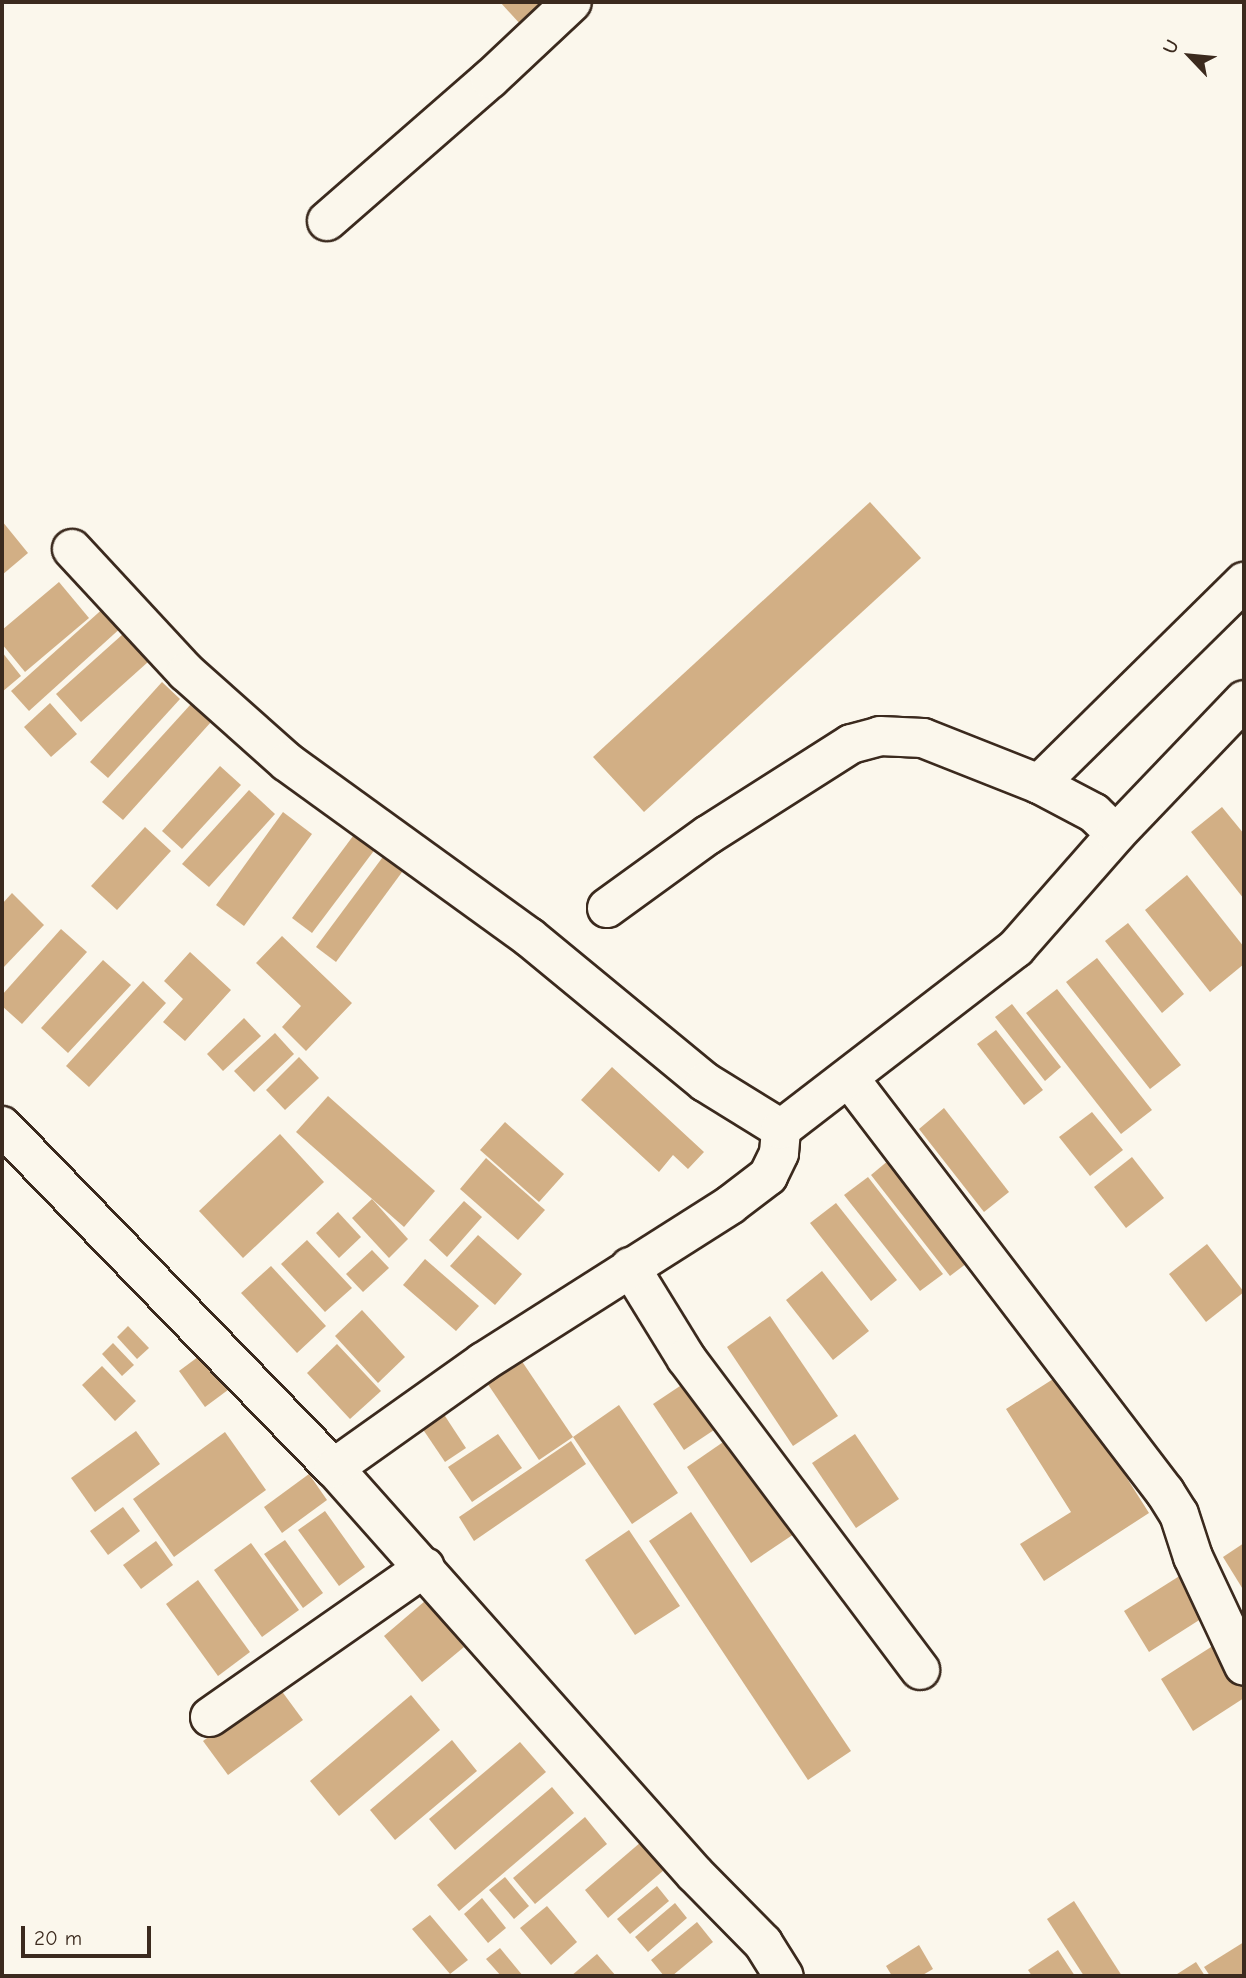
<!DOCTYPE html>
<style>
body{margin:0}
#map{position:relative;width:1246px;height:1978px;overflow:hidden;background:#fbf7ec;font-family:"Comic Neue",sans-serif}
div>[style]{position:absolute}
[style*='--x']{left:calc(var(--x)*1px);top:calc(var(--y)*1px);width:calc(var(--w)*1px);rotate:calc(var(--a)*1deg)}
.building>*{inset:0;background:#d2af85}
.roads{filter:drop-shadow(2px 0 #3b2a1e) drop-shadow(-2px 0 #3b2a1e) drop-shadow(0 2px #3b2a1e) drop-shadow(0 -2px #3b2a1e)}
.minor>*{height:38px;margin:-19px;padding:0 19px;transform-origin:19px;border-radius:19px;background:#fbf7ec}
span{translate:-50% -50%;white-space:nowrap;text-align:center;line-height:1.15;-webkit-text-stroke:6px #fbf7ec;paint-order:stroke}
.frame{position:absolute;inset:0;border:4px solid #3b2a1e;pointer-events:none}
.north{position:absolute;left:1155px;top:21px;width:70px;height:70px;-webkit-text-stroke:5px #fbf7ec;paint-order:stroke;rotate:296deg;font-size:19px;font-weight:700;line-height:28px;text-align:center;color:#3b2a1e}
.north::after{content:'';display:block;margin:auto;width:24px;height:32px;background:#3b2a1e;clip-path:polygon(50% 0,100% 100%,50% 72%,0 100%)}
.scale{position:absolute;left:21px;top:1926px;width:130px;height:32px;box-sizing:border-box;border:4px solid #3b2a1e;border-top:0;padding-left:9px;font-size:21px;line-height:24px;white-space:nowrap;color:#3b2a1e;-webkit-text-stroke:5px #fbf7ec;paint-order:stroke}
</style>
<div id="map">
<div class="building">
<div style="clip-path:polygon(500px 2px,550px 2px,522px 26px)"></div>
<div style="clip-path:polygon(870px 502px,921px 558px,644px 812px,593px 757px)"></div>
<div style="clip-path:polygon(2px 521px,28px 553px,2px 575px)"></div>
<div style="clip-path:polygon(59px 582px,89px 618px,25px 672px,2px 644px,2px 630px)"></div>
<div style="clip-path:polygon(107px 605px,124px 625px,29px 711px,11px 691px)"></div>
<div style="clip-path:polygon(123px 634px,148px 662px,81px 722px,56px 694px)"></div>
<div style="clip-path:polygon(2px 652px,21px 676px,2px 692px)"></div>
<div style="clip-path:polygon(162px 682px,180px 699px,108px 778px,90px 762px)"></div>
<div style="clip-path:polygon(50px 703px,77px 734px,51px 757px,24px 727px)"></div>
<div style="clip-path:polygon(191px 704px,211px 722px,123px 820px,102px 802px)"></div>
<div style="clip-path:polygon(220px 766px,241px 785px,182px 849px,162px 831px)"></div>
<div style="clip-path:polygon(249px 790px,275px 814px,209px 887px,182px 864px)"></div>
<div style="clip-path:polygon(1222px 807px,1244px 834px,1244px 899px,1191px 832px)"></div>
<div style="clip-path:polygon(283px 812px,312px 834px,244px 926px,216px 905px)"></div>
<div style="clip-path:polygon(145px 827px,171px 851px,117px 910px,91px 886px)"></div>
<div style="clip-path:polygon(359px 828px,379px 844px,312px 933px,292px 918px)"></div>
<div style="clip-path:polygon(385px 854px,405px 868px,336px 962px,316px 947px)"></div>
<div style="clip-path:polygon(1187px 875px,1244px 947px,1244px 964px,1210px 992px,1145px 910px)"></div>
<div style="clip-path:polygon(12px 893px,44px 925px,2px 969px,2px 904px)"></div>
<div style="clip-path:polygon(1128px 923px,1184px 994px,1162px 1013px,1105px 941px)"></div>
<div style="clip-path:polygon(61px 929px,87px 952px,22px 1024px,2px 1006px,2px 995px)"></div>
<div style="clip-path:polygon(282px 936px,352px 1003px,306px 1051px,282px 1027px,301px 1006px,256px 963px)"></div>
<div style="clip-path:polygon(190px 952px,231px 990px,185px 1041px,163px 1022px,183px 999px,164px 981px)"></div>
<div style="clip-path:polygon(1097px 958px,1181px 1065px,1150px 1089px,1066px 982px)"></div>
<div style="clip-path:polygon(103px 960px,131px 985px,68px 1053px,41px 1028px)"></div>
<div style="clip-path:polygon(143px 981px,166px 1003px,89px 1087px,66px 1066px)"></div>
<div style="clip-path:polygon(1057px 989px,1152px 1110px,1121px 1134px,1026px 1013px)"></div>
<div style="clip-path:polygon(1012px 1004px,1061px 1067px,1045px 1081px,995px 1017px)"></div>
<div style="clip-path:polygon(244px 1018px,261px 1036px,223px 1071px,207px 1054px)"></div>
<div style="clip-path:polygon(996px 1030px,1043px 1090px,1024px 1105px,977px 1044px)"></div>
<div style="clip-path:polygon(275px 1033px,294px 1054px,254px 1092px,234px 1071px)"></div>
<div style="clip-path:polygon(299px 1057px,319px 1078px,285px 1110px,266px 1090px)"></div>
<div style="clip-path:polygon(612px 1067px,704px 1152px,688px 1169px,673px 1155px,659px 1172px,581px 1100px)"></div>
<div style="clip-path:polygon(328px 1096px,435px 1191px,404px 1227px,296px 1132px)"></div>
<div style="clip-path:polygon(944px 1108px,1009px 1192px,984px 1212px,919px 1129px)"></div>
<div style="clip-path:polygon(1092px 1112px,1123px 1150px,1090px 1176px,1059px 1137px)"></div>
<div style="clip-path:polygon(505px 1122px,564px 1174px,539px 1202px,480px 1150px)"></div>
<div style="clip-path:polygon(280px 1134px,324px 1182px,243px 1258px,199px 1211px)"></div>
<div style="clip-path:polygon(895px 1155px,975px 1257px,950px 1276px,871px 1175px)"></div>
<div style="clip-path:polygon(1132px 1157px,1164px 1198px,1126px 1228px,1094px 1187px)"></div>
<div style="clip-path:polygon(486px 1158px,545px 1210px,518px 1240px,460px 1189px)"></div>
<div style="clip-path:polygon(868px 1177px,943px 1274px,920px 1291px,844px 1195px)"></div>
<div style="clip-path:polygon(372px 1199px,408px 1239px,389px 1258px,352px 1218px)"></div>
<div style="clip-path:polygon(464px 1201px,482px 1217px,447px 1257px,429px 1240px)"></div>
<div style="clip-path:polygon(836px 1203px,897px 1280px,871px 1301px,810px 1223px)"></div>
<div style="clip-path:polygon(338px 1212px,361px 1237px,339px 1258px,316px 1233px)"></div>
<div style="clip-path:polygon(478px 1235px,522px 1274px,495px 1305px,450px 1266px)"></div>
<div style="clip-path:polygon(307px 1240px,352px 1288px,325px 1312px,281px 1264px)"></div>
<div style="clip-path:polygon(1207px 1244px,1244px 1292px,1206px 1322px,1169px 1274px)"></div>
<div style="clip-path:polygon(372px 1250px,389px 1268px,363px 1292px,346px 1274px)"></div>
<div style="clip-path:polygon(425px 1259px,479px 1306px,456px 1331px,403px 1285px)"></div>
<div style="clip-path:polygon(271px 1266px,326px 1326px,297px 1353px,241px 1293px)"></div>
<div style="clip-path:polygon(822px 1271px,869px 1331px,833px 1360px,786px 1300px)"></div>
<div style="clip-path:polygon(362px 1310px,405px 1357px,378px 1383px,335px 1336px)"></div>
<div style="clip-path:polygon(770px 1316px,838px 1416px,793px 1446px,727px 1347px)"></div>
<div style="clip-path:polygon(128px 1326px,149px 1348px,137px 1359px,117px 1337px)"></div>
<div style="clip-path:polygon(113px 1343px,134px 1365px,122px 1376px,102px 1354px)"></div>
<div style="clip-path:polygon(337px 1344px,381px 1391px,350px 1419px,307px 1373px)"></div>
<div style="clip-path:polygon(206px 1351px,232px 1387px,205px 1407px,179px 1371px)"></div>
<div style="clip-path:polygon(517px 1354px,573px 1437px,539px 1460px,483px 1377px)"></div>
<div style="clip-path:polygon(102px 1366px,136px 1401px,115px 1421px,82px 1385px)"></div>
<div style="clip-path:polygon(1061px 1374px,1149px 1513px,1044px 1581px,1020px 1544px,1071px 1512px,1006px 1409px)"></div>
<div style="clip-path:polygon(686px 1382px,717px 1428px,684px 1450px,653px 1404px)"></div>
<div style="clip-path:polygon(619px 1405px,678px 1493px,632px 1524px,573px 1437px)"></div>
<div style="clip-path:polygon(443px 1413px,466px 1448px,445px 1462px,422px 1428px)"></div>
<div style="clip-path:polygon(136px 1431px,160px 1464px,95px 1512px,71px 1478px)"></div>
<div style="clip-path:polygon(225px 1432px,266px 1490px,174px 1557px,133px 1499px)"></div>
<div style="clip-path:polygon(498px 1434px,522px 1468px,472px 1502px,448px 1467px)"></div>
<div style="clip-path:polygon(855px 1434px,899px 1499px,856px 1528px,812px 1463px)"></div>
<div style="clip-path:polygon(729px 1438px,794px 1534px,751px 1563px,687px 1467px)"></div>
<div style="clip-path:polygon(571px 1441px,586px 1464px,474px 1541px,459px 1517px)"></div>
<div style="clip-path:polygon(309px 1474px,327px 1500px,282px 1533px,264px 1507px)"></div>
<div style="clip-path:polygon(123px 1507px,140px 1531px,108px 1555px,90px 1531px)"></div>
<div style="clip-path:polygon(325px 1511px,365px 1567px,339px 1586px,298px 1530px)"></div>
<div style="clip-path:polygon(691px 1512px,851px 1751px,808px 1780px,649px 1541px)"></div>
<div style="clip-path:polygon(629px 1530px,680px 1606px,635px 1635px,585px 1560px)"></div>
<div style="clip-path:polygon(285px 1540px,323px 1593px,303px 1608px,264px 1554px)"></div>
<div style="clip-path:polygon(156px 1541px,173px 1565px,141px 1589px,123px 1565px)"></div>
<div style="clip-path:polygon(251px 1543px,299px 1610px,262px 1637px,214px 1570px)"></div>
<div style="clip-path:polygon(1244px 1543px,1244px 1591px,1223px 1557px)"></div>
<div style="clip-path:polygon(1189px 1570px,1215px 1610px,1149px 1652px,1124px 1611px)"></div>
<div style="clip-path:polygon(198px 1580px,250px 1652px,218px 1676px,166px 1604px)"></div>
<div style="clip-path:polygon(425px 1601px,464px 1647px,422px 1682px,384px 1636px)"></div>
<div style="clip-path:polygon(1222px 1640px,1244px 1676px,1244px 1698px,1193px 1731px,1161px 1679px)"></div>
<div style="clip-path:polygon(278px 1686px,303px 1720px,228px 1775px,203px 1741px)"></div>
<div style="clip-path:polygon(411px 1695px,440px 1730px,339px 1816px,310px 1781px)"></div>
<div style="clip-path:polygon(452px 1740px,477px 1771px,395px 1840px,370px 1810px)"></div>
<div style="clip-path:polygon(520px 1742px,546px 1772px,455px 1850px,429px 1819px)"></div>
<div style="clip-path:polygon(552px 1787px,574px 1813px,459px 1911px,437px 1885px)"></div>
<div style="clip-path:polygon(585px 1817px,607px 1844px,535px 1904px,513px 1878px)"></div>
<div style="clip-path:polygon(641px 1842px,664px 1870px,608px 1918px,585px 1890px)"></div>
<div style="clip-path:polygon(505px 1877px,529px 1906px,514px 1919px,489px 1890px)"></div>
<div style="clip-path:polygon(657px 1886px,669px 1901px,630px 1934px,617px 1919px)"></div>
<div style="clip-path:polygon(482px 1898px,506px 1928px,488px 1943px,464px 1914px)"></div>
<div style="clip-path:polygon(1074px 1901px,1122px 1976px,1084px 1976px,1047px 1919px)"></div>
<div style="clip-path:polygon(675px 1903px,687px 1918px,648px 1952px,635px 1937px)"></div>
<div style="clip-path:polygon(547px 1906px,577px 1942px,551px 1965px,520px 1928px)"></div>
<div style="clip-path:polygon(430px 1915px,468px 1960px,450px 1974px,412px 1929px)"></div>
<div style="clip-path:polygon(697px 1922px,713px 1942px,672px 1976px,664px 1976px,651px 1960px)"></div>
<div style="clip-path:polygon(1244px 1942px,1244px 1976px,1210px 1976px,1204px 1967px)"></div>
<div style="clip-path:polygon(919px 1945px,933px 1969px,921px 1976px,892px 1976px,886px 1966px)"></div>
<div style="clip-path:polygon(500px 1948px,523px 1976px,501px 1976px,486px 1959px)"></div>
<div style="clip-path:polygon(1058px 1950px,1075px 1976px,1032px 1976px,1028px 1970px)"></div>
<div style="clip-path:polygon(597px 1954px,616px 1976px,571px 1976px)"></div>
<div style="clip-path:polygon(1196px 1962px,1205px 1976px,1174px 1976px)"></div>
</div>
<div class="roads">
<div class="minor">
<div style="--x:327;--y:221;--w:216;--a:-41.1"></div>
<div style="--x:490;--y:79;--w:112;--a:-43.2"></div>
<div style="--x:72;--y:549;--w:168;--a:47.2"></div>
<div style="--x:186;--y:672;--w:135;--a:41.7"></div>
<div style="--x:287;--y:762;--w:299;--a:35.9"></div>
<div style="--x:529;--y:937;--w:228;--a:39.5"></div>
<div style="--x:705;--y:1082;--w:89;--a:31.7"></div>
<div style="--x:1039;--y:784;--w:288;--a:-44.6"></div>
<div style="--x:607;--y:908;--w:125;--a:-35.9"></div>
<div style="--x:708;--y:835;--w:169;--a:-32.5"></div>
<div style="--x:851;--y:744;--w:30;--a:-15"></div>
<div style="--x:880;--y:736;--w:43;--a:2.7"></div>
<div style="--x:923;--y:738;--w:125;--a:21.6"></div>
<div style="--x:1039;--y:784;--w:62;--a:27.8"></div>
<div style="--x:1094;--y:813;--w:30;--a:44"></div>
<div style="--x:849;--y:1078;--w:521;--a:52.65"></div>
<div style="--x:1165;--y:1492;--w:26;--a:58"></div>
<div style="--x:1179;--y:1514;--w:45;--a:72"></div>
<div style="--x:1193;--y:1557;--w:120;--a:64.9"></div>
<div style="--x:2;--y:1126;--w:477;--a:45.9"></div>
<div style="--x:334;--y:1468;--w:543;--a:48.36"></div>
<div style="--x:695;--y:1874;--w:97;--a:45.4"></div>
<div style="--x:763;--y:1943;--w:39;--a:58"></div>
<div style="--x:630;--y:1267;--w:107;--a:58.4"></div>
<div style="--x:686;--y:1358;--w:390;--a:53.1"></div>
<div style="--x:334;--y:1468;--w:183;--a:-35.4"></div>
<div style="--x:483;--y:1362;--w:293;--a:-32.4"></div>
<div style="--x:730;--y:1205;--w:48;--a:-37.3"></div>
<div style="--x:768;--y:1176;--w:25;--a:-64"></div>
<div style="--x:779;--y:1153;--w:24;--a:-85"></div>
<div style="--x:781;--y:1129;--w:297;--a:-37.6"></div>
<div style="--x:1016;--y:948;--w:152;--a:-48.7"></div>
<div style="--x:1116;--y:834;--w:185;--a:-46.3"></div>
<div style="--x:210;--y:1717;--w:262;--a:-34.9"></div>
</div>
</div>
<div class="frame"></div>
<div class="north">U</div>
<div class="scale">20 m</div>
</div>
